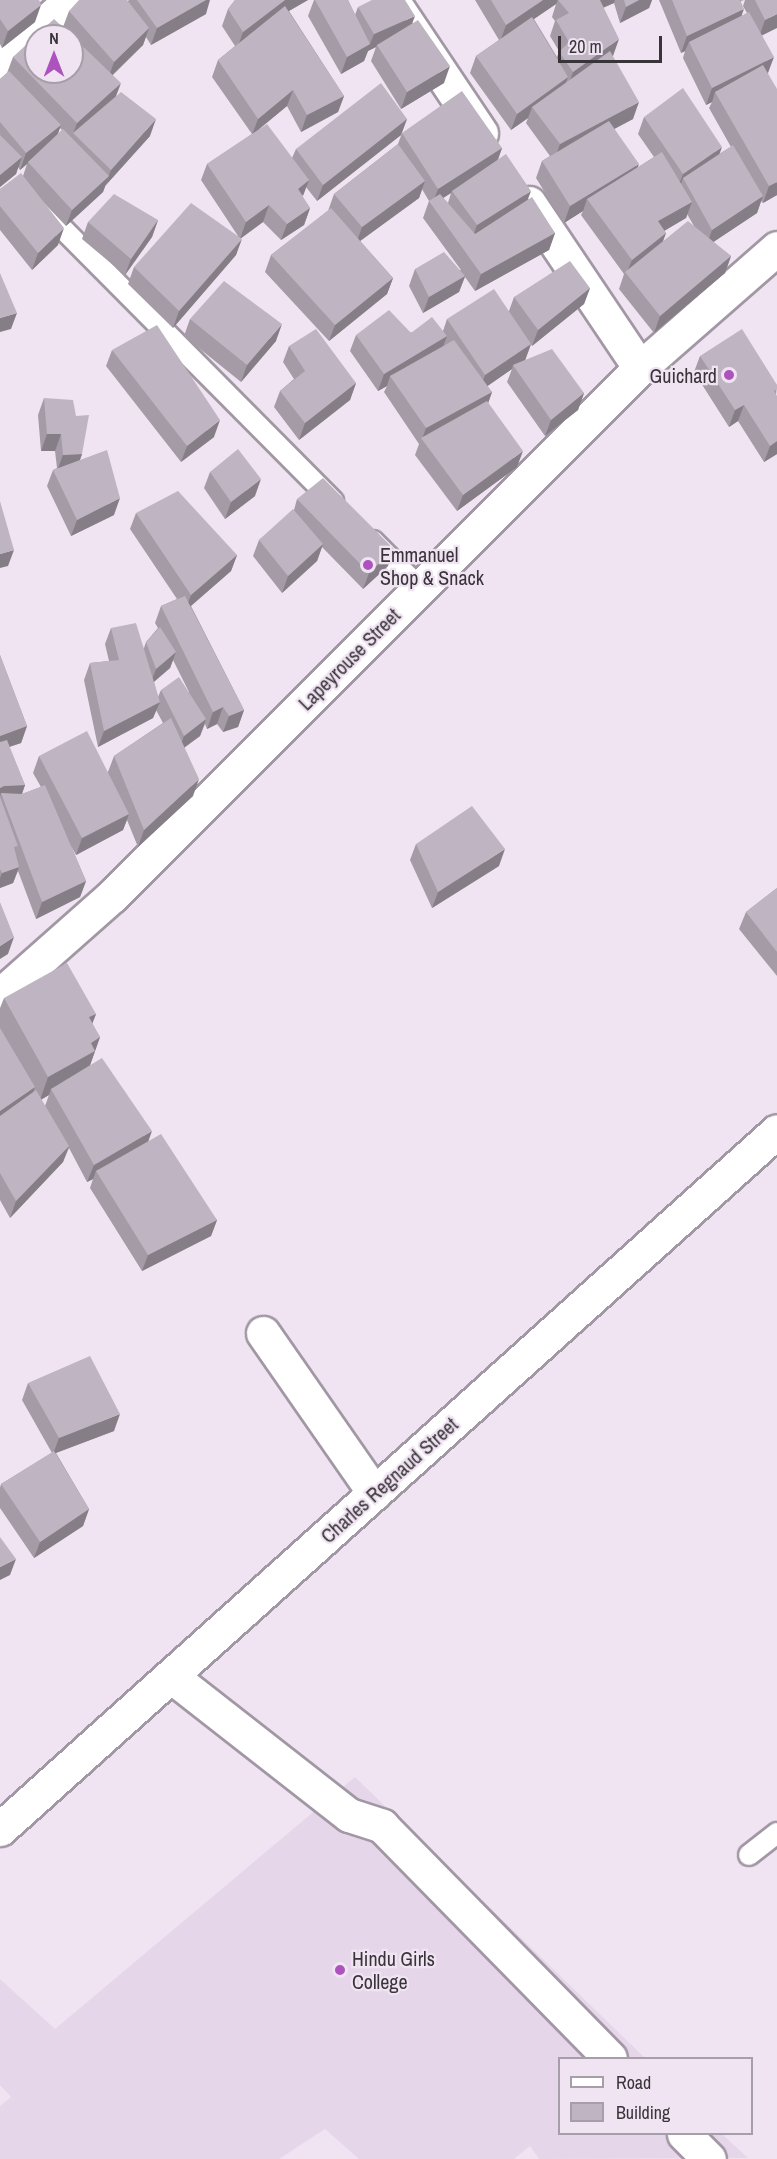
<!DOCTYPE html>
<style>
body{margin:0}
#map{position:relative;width:777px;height:2159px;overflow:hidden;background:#f0e4f2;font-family:"Archivo Narrow",sans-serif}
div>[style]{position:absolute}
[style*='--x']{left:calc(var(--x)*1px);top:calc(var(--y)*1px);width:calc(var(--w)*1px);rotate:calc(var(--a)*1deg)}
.built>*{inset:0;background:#e6d6e9}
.roads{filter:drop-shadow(2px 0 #a297a4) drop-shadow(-2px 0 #a297a4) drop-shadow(0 2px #a297a4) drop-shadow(0 -2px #a297a4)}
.service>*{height:20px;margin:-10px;padding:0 10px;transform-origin:10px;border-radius:10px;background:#fff}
.minor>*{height:33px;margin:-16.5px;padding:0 16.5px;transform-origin:16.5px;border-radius:16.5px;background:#fff}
.wall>*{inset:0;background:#a49ba6}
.shaded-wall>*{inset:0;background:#867e87}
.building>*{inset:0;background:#bfb4c1}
.dots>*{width:16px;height:16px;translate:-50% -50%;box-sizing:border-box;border:3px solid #f0e4f2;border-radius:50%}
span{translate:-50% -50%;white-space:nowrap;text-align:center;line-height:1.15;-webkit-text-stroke:4.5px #f0e4f2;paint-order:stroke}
.poi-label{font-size:20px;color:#383439}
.right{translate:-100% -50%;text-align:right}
.left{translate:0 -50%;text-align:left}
.street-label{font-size:20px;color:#383439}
.legend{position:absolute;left:558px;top:2057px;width:195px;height:78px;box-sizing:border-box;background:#f0e4f2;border:2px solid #a69ea8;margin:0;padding:8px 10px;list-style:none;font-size:18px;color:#383439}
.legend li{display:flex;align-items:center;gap:12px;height:30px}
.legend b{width:30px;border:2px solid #a69ea8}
.north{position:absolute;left:24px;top:24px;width:60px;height:60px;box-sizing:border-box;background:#f0e4f2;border:2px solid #a69ea8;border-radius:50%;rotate:0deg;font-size:16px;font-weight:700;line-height:24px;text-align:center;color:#383439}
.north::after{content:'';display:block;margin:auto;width:21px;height:27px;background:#ad53be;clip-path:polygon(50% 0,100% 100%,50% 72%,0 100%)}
.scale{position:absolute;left:558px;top:36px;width:104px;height:27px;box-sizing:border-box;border:3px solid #383439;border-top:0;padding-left:8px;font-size:18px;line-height:21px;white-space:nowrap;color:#383439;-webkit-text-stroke:4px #f0e4f2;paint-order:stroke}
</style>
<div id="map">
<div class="built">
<div style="clip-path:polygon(355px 1777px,645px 2058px,560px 2058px,560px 2134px,722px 2134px,748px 2158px,539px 2159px,530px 2146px,514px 2159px,359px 2159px,325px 2129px,279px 2159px,0 2159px,0 2106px,11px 2097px,0 2085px,0 1979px,55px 2029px)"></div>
</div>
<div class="roads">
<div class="service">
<div style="--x:45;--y:211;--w:409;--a:45.2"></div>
<div style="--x:373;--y:541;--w:66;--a:45"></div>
<div style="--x:749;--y:1855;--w:36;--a:-38"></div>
</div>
<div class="minor">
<div style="--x:392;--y:0;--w:160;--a:56.2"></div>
<div style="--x:0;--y:64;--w:95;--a:-42.4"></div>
<div style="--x:529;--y:203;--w:199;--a:56.1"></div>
<div style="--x:0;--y:995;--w:149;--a:-41.5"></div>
<div style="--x:112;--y:896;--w:747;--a:-45"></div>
<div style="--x:640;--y:368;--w:182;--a:-41.2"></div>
<div style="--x:263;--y:1333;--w:195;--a:55.2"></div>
<div style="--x:171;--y:1676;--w:226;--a:38"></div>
<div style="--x:349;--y:1815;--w:35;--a:18"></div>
<div style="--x:382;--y:1826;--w:325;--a:45.5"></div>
<div style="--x:0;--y:1829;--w:1044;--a:-41.93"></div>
<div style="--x:684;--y:2134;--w:35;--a:45"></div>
</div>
</div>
<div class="wall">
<div style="clip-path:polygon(0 0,35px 22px,2px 48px,0 44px)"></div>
<div style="clip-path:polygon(evenodd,129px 0,206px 0,206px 14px,151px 45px,146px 37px,143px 45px,113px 75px,116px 97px,150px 136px,105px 186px,103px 192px,66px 226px,43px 202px,58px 245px,32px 270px,0 230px,0 189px,23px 176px,27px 164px,20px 170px,18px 167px,16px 174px,0 187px,0 79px,7px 73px,13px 57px,63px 27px,69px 11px,128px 1px,129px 0,60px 128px,62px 130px,57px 135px,60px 128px)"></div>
<div style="clip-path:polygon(235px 0,308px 0,289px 11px,344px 96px,338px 112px,301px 132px,287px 106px,259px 129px,292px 158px,296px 149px,407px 119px,401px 135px,317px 201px,306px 187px,302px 196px,310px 208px,304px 225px,281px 240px,263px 222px,241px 238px,236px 255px,173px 328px,128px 284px,134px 267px,238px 236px,201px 180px,207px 164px,252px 134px,212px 77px,218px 60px,235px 46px,222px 26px,228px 9px)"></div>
<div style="clip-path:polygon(314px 0,348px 0,355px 15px,358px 7px,413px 23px,444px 83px,401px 109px,371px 61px,376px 47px,368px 51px,364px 61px,341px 74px,308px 16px)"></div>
<div style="clip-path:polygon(evenodd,475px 0,652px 0,649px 8px,620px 23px,614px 3px,603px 8px,612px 56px,633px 119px,614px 129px,637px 168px,654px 157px,638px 134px,644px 117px,719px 154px,731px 147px,709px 108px,712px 102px,706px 105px,683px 58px,685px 51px,681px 53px,659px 0,744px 0,741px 1px,742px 16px,747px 13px,743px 6px,745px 0,777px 0,762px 35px,768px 73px,777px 195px,763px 203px,761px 201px,757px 213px,713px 242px,731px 256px,725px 273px,654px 333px,619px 289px,624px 274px,581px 215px,583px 211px,564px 223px,536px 178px,542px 161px,550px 156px,526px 123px,528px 118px,511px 130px,470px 73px,476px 56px,499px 40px,475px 0,556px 4px,552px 17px,555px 21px,550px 36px,559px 51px,557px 57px,534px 19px,556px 4px,475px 0,687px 214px,694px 226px,662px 242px,666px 233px,664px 231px,686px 218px,687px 214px)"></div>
<div style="clip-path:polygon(evenodd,402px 133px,502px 148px,498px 160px,555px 233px,549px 250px,475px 291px,465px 277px,459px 292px,423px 313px,409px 286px,415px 269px,461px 270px,423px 218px,429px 201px,422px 189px,419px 198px,360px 241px,393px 278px,387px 294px,329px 341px,265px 272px,271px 255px,328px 211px,334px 194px,398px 144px,402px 133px,451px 193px,448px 203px,443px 198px,451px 193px)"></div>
<div style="clip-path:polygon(158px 220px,152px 237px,125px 275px,82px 239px,88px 222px)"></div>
<div style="clip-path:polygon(590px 288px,584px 304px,532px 346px,531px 344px,525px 361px,584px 393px,578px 410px,545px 436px,507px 382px,512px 369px,487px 386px,492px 392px,488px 403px,517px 467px,457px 511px,415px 455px,419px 444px,384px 392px,387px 386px,378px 391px,350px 351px,356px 335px,443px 331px,447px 319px,509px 311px,514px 297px)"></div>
<div style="clip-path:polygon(190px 319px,276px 341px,241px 382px,184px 336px)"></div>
<div style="clip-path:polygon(289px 346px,356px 383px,350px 400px,299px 440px,274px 407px,280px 391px,294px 379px,283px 362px)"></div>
<div style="clip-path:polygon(112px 350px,214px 437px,181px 462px,106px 366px)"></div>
<div style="clip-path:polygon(700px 356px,777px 385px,776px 395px,777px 454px,764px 462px,738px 421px,729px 427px,694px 372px)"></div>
<div style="clip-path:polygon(44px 398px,82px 454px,80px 460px,114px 515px,71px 536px,47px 486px,53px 470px,57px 468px,55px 451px,41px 451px,38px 415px)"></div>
<div style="clip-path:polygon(210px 472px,255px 496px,225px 519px,204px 488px)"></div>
<div style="clip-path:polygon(297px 499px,388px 566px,363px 589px,322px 547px,317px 561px,282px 593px,253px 556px,259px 540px,294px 510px)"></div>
<div style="clip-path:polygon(evenodd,136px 513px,237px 555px,231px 571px,191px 606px,244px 710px,238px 727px,223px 732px,217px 724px,207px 729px,205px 724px,200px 736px,184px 748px,193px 796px,138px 847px,127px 820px,123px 830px,76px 855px,71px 846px,86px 881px,80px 897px,36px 919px,18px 871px,13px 883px,0 888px,0 655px,27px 726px,21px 743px,9px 747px,25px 785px,22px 794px,41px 787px,33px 773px,39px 756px,108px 772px,114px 756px,163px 723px,156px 710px,153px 718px,98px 747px,84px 680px,90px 663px,109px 661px,105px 644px,111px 628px,144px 648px,146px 642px,158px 628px,155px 623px,161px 606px,177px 599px,130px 529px,136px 513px,173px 660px,189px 692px,161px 690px,158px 697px,154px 682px,170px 668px,173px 660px)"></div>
<div style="clip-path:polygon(416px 844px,499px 866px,432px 908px,410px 860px)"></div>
<div style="clip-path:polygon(777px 888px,777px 976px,739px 929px,746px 912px)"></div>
<div style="clip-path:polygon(evenodd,4px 998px,96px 1014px,92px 1024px,100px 1037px,90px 1065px,148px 1142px,217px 1220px,211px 1236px,142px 1271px,90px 1188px,93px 1179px,87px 1182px,69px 1148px,63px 1162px,10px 1218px,0 1200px,0 1008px,4px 998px,49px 1095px,45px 1106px,41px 1100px,49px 1095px)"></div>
<div style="clip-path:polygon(28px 1383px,114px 1431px,56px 1453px,89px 1509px,83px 1526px,34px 1558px,0 1508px,0 1488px,1px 1484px,52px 1453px,22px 1400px)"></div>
</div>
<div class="shaded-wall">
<div style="clip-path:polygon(206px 0,210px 0,206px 14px,151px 45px,157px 28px)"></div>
<div style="clip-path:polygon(285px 0,308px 0,280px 16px,237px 49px,243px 32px)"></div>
<div style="clip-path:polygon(543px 0,562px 0,558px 0,556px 4px,500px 42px,506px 25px)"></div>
<div style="clip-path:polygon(599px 0,615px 0,614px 3px,595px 11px)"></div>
<div style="clip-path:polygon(639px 0,652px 0,649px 8px,620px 23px,626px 7px)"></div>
<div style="clip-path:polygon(41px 5px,35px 22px,2px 48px,8px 31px)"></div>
<div style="clip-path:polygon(744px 9px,738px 25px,689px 42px,685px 51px,681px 53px,687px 36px)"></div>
<div style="clip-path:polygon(777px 14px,777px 28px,759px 37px,765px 20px)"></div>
<div style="clip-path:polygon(415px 16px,409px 32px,377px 45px,376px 47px,368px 51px,364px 61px,341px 74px,347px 57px,370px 44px,374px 34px)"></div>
<div style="clip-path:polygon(149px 28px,143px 45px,108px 79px,114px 62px)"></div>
<div style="clip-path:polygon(619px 39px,613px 56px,567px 89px,573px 72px)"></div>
<div style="clip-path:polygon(774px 57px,768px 73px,715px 92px,712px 102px,706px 105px,712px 88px)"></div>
<div style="clip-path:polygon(450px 66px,444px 83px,401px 109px,407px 92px)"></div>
<div style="clip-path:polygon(568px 77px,562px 93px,532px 107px,528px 118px,511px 130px,517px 114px)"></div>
<div style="clip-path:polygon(121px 83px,115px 99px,73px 134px,77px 123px)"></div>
<div style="clip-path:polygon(293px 90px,287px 106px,252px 135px,258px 119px)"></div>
<div style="clip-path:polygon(344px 96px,338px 112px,301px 132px,307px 115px)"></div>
<div style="clip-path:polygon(639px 102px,633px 119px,554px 161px,560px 144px)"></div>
<div style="clip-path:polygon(156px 119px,150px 136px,105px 186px,111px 170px)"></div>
<div style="clip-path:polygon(407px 119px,401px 135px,317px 201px,323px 185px)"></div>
<div style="clip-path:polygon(61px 125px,55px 142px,28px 162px,27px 164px,20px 170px,26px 153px)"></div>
<div style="clip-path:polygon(722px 147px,716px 164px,683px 178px,679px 189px,677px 190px,683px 174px)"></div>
<div style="clip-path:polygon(502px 148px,496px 164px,452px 191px,451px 193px,432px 205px,438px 189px)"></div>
<div style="clip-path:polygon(22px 157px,16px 174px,0 187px,0 175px)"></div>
<div style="clip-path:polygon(639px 164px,633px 180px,587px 199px,583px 211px,564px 223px,570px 206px)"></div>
<div style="clip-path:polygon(109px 176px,103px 192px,66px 226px,72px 210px)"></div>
<div style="clip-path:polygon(309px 180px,303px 196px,298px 189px)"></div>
<div style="clip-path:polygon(425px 181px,419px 198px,356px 244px,362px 227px)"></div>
<div style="clip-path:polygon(777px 182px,777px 195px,763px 203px,769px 186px)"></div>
<div style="clip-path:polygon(531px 191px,525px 207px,471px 242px,477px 225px)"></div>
<div style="clip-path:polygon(763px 196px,757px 213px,706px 247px,712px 230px)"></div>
<div style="clip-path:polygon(692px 202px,686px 218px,652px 238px,658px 221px)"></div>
<div style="clip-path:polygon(269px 205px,263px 222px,240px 239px,246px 222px)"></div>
<div style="clip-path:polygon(310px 208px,304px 225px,281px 240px,287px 224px)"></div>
<div style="clip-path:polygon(158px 220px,152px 237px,125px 275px,131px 259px)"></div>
<div style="clip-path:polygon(64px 228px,58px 245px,32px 270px,38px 253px)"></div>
<div style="clip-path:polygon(555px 233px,549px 250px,475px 291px,481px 274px)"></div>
<div style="clip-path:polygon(666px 233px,660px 250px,626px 274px,632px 260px)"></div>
<div style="clip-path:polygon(242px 239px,236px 255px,173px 328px,179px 311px)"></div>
<div style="clip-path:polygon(731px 256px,725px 273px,654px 333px,660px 316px)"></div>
<div style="clip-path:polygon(465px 276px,459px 292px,423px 313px,429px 297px)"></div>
<div style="clip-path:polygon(393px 278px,387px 294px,329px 341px,335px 325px)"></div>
<div style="clip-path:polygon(590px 288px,584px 304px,532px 346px,538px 330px)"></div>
<div style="clip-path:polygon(17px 313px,11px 329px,0 332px,0 318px)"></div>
<div style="clip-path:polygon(282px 324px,276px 341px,241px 382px,247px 365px)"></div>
<div style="clip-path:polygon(447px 336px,441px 353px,390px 376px,387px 386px,378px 391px,384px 374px)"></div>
<div style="clip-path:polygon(531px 344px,525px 360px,513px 365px,512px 369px,479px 392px,485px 375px)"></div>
<div style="clip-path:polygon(356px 383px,350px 400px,299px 440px,305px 423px)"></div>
<div style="clip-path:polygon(492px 392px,486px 409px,422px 439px,426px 428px)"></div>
<div style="clip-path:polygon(584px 393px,578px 410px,545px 436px,551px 420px)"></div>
<div style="clip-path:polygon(744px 405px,738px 421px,729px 427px,735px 410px)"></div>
<div style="clip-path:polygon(220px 420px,214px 437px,181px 462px,187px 446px)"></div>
<div style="clip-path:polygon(47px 434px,61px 434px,55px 451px,41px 451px)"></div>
<div style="clip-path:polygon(777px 441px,777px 454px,764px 462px,770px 446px)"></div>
<div style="clip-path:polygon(523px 451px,517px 467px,457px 511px,463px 495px)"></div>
<div style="clip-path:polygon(82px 454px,76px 470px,57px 471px,63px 455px)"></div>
<div style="clip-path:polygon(261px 479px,255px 496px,225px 519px,231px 502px)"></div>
<div style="clip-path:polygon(120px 498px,114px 515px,71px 536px,77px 520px)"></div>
<div style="clip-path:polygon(323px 544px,317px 561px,282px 593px,288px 576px)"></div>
<div style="clip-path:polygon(394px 549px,388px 566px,363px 589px,369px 573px)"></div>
<div style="clip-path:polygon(14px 550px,8px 566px,0 568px,0 554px)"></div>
<div style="clip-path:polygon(237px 555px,231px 571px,185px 611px,191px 595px)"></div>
<div style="clip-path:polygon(176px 652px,170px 668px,150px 685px,156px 669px)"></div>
<div style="clip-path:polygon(160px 702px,153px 718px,98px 747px,104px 731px)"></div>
<div style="clip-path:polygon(223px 707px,217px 724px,207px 729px,213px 712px)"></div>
<div style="clip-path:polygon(244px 710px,238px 727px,223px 732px,229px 716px)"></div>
<div style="clip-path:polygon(206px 719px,200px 736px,178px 752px,184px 736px)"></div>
<div style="clip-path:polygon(27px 726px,21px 743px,0 750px,0 736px)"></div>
<div style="clip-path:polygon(199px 779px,193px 796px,138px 847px,144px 830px)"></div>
<div style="clip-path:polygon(25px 785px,19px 802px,1px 793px,0 796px,0 788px,4px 786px)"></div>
<div style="clip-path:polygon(129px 814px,123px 830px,76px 855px,82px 838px)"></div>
<div style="clip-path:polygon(505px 849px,499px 866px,432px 908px,438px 892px)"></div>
<div style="clip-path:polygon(19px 867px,13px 883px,0 888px,0 878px,2px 873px)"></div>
<div style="clip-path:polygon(86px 881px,80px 897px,36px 919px,42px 902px)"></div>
<div style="clip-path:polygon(14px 937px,8px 954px,0 959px,0 946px)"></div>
<div style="clip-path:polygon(96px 1014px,87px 1037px,89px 1017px)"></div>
<div style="clip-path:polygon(100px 1037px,87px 1074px,51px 1089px,49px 1095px,40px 1100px,48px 1077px,91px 1043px)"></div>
<div style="clip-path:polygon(35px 1087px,29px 1103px,0 1123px,0 1111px)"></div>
<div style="clip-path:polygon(152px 1131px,146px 1148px,96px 1171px,93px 1179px,87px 1182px,94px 1165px)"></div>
<div style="clip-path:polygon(69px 1146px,63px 1162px,10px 1218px,16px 1201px)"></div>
<div style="clip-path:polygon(217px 1220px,211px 1236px,142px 1271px,148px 1255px)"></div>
<div style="clip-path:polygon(120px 1414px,114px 1431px,53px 1454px,59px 1438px)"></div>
<div style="clip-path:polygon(89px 1509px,83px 1526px,34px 1558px,40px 1542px)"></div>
<div style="clip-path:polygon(16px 1559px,10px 1575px,0 1580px,0 1567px)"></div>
</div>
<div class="building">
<div style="clip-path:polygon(0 0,39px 0,41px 5px,8px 31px,0 19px)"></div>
<div style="clip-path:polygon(79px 0,127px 0,149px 28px,114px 62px,69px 11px)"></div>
<div style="clip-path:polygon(137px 0,206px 0,157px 28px)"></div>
<div style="clip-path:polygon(235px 0,285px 0,243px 32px,228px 9px)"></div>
<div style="clip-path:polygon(315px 0,348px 0,370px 44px,347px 57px)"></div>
<div style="clip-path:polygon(372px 0,405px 0,415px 16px,374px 34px,358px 7px)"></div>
<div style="clip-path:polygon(491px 0,543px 0,506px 25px)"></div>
<div style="clip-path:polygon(558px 0,600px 0,619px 39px,573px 72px,559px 52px,569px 42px,556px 20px,569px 13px)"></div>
<div style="clip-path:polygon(624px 0,639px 0,626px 7px)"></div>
<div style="clip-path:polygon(672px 0,740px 0,744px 9px,687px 36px)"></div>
<div style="clip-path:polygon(755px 0,777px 0,777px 14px,765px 20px)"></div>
<div style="clip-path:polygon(285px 6px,344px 96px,307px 115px,293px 90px,258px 119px,218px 60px)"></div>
<div style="clip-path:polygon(749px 12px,774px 57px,712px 88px,689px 42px)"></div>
<div style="clip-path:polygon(532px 17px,568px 77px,517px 114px,476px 56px)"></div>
<div style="clip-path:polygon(54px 19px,72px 36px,36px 36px,36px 72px,72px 72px,72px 36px,121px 83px,77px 123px,13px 57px)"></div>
<div style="clip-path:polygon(418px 20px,450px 66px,407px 92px,377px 45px)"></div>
<div style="clip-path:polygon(610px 51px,639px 102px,560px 144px,532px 107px)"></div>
<div style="clip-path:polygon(763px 65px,777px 89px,777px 182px,769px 186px,715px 92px)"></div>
<div style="clip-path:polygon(9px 71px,61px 125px,26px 153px,0 122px,0 79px)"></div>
<div style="clip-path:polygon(381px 83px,407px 119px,323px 185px,296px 149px)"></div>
<div style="clip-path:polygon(683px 88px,722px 147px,683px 174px,644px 117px)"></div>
<div style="clip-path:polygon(462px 91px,502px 148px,438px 189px,402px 133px)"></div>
<div style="clip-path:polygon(121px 92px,156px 119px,111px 170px,73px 133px)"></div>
<div style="clip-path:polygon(609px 121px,639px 164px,570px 206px,542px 161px)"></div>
<div style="clip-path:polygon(267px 124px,309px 180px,298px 189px,310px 208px,287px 224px,269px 205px,246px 222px,207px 164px)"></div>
<div style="clip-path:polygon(63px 129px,109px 176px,72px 210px,28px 162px)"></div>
<div style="clip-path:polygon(0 135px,22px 157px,0 175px)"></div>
<div style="clip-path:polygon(398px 144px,425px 181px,362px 227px,334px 194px)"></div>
<div style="clip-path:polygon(733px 145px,763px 196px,712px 230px,683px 178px)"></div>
<div style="clip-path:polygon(662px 152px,692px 202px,658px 221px,666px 233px,632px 260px,587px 199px)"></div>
<div style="clip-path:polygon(506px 154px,531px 191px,477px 225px,452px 191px)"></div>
<div style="clip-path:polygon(21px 173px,64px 228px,38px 253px,0 206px,0 189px)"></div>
<div style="clip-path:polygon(114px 194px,158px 220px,131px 259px,88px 222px)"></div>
<div style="clip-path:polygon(440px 194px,475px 234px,532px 197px,555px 233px,481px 274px,429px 201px)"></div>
<div style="clip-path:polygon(191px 203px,242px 239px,179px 311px,134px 267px)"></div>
<div style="clip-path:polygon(331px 208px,393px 278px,335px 325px,271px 255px)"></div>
<div style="clip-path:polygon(688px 221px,731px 256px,660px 316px,625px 272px)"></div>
<div style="clip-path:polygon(444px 252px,465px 276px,429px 297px,415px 269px)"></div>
<div style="clip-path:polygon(570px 261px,590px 288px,538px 330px,514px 297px)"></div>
<div style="clip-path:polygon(0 273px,17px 313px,0 318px)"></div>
<div style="clip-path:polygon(224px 281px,282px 324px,247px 365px,190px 319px)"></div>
<div style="clip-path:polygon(494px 289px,531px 344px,485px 375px,447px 319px)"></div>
<div style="clip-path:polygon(389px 310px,411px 333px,432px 317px,447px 336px,384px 374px,356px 335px)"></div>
<div style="clip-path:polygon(157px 325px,220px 420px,187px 446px,112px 350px)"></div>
<div style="clip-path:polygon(316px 329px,356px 383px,305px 423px,280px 391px,305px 371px,289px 346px)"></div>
<div style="clip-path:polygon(742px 329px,777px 385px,777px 389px,774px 391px,777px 396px,777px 441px,770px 446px,744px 405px,735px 410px,700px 356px)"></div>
<div style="clip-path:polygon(454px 340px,492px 392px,426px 428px,390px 376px)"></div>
<div style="clip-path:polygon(552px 349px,584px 393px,551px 420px,513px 365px)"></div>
<div style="clip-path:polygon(44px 398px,73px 400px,76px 416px,89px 415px,82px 454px,63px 455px,61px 434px,47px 434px)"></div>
<div style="clip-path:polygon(487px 401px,523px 451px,463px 495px,421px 438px)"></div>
<div style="clip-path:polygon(238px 449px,261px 479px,231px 502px,210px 472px)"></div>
<div style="clip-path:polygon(107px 450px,120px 498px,77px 520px,53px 470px)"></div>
<div style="clip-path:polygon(323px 478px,394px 549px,369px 573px,297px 499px)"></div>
<div style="clip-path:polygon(178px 491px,237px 555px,191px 595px,136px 513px)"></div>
<div style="clip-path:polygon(0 501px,14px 550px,0 554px)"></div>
<div style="clip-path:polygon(293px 509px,323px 544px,288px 576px,259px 540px)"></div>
<div style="clip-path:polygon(185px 596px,244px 710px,229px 716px,223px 707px,213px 712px,161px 606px)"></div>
<div style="clip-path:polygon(136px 623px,160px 702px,104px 731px,90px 663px,119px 660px,111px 628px)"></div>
<div style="clip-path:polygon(160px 627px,176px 652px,156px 669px,146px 642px)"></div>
<div style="clip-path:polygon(0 655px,27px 726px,0 736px)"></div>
<div style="clip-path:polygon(179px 677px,206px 719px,184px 736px,161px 690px)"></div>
<div style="clip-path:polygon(171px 718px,199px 779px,144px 830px,114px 756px)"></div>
<div style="clip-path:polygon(87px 731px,129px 814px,82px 838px,39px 756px)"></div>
<div style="clip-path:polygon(7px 740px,25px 785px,4px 786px,0 788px,0 742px)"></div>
<div style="clip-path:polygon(45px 785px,86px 881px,42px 902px,1px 793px,22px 794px)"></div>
<div style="clip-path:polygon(0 797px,18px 846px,14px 847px,19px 867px,2px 873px,0 869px)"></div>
<div style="clip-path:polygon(472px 806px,505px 849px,438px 892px,416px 844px)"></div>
<div style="clip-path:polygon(777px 888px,777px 952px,746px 912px)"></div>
<div style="clip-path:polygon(0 902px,14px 937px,0 946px)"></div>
<div style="clip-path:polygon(67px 963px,96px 1014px,89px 1017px,100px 1037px,91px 1043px,95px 1051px,48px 1077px,4px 998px)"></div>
<div style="clip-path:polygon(0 1028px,35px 1087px,0 1111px)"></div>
<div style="clip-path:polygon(102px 1058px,152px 1131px,94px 1165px,51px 1089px)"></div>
<div style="clip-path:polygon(36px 1090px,69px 1146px,16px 1201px,0 1173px,0 1116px)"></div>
<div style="clip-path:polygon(161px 1134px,217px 1220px,148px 1255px,96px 1171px)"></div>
<div style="clip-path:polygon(90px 1356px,120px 1414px,59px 1438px,28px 1383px)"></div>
<div style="clip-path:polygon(54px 1451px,89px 1509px,40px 1542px,1px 1484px)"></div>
<div style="clip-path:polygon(0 1537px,16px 1559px,0 1567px)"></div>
</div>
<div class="dots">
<div style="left:729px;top:375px;background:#ad53be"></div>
<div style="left:368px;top:565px;background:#ad53be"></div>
<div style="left:340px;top:1970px;background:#ad53be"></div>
</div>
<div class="poi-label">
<span class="right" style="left:717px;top:375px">Guichard</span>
<span class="left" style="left:380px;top:566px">Emmanuel<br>Shop &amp; Snack</span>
<span class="left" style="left:352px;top:1970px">Hindu Girls<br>College</span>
</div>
<div class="street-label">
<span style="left:349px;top:659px;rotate:-45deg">Lapeyrouse Street</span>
<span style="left:389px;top:1480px;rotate:-42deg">Charles Regnaud Street</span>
</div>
<ul class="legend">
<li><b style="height:8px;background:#fff"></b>Road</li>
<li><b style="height:16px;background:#bfb4c1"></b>Building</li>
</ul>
<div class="north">N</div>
<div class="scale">20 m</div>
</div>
